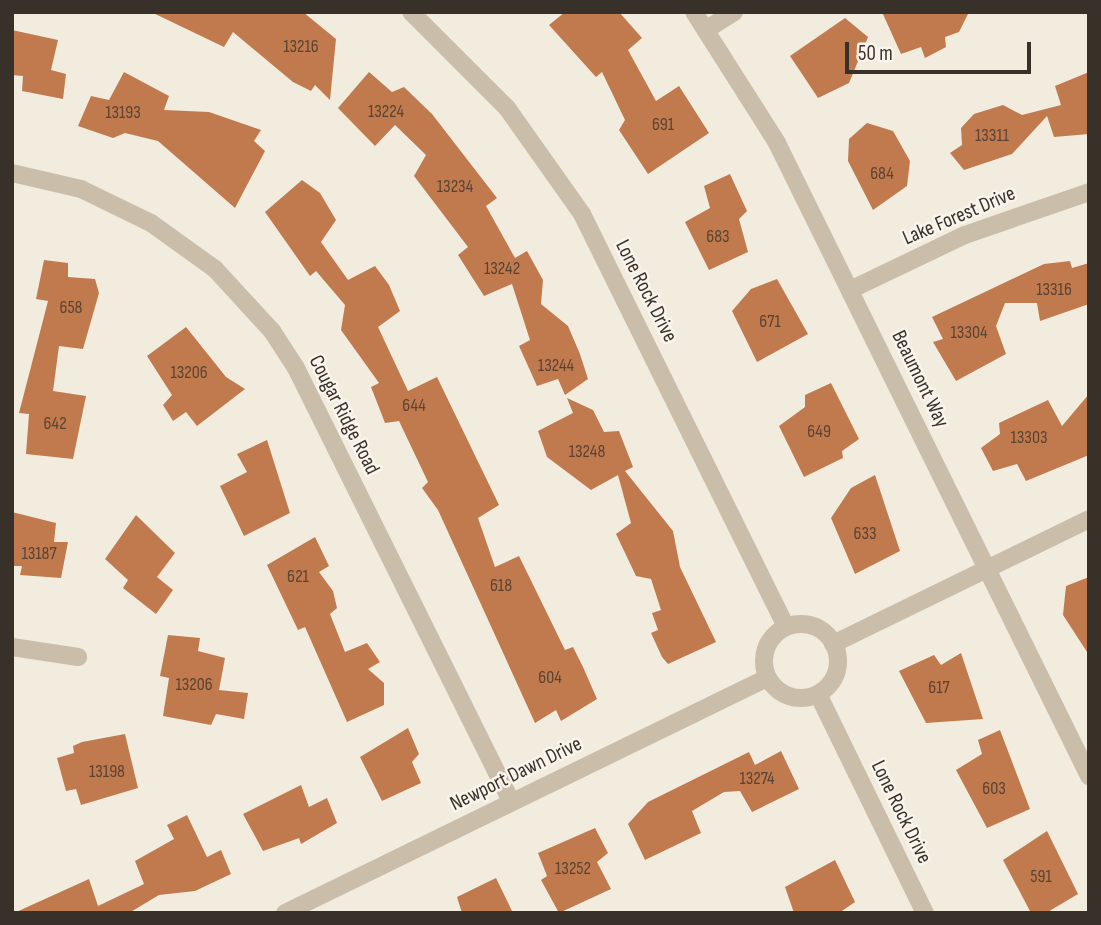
<!DOCTYPE html>
<style>
body{margin:0}
#map{position:relative;width:1101px;height:925px;overflow:hidden;background:#f2ecdf;font-family:"Sofia Sans Condensed",sans-serif}
div>[style]{position:absolute}
[style*='--x']{left:calc(var(--x)*1px);top:calc(var(--y)*1px);width:calc(var(--w)*1px);rotate:calc(var(--a)*1deg)}
.building>*{inset:0;background:#c17a4e}
.minor>*{height:18px;margin:-9px;padding:0 9px;transform-origin:9px;border-radius:9px;background:#cabeab}
.minor>.ring{margin:-9px;padding:0;box-sizing:content-box;background:none;border:18px solid #cabeab;border-radius:50%}
span{translate:-50% -50%;white-space:nowrap;text-align:center;line-height:1.15;-webkit-text-stroke:5px #faf5ec;paint-order:stroke}
.number-label{font-size:18px;color:#5a4333}
.number-label span{-webkit-text-stroke-width:0}
.street-label{font-size:21px;color:#38312a}
.frame{position:absolute;inset:0;border:14px solid #38312a;pointer-events:none}
.scale{position:absolute;left:845px;top:42px;width:186px;height:32px;box-sizing:border-box;border:4px solid #38312a;border-top:0;padding-left:9px;font-size:21px;line-height:24px;white-space:nowrap;color:#38312a;-webkit-text-stroke:5px #faf5ec;paint-order:stroke}
</style>
<div id="map">
<div class="building">
<div style="clip-path:polygon(151px 12px,303px 12px,336px 39px,330px 100px,315px 85px,311px 91px,293px 82px,233px 32px,224px 47px)"></div>
<div style="clip-path:polygon(565px 12px,619px 12px,642px 38px,628px 50px,656px 101px,679px 86px,709px 133px,648px 174px,619px 130px,625px 120px,602px 72px,596px 77px,549px 25px)"></div>
<div style="clip-path:polygon(882px 12px,969px 12px,959px 32px,945px 37px,946px 47px,925px 58px,921px 47px,901px 54px)"></div>
<div style="clip-path:polygon(845px 18px,868px 37px,849px 83px,818px 98px,790px 56px)"></div>
<div style="clip-path:polygon(12px 30px,58px 40px,51px 70px,66px 74px,63px 99px,22px 91px,23px 76px,12px 75px)"></div>
<div style="clip-path:polygon(124px 72px,169px 96px,164px 110px,209px 112px,261px 130px,254px 141px,265px 151px,235px 208px,158px 141px,125px 133px,113px 138px,78px 126px,91px 96px,109px 100px)"></div>
<div style="clip-path:polygon(369px 72px,392px 92px,404px 87px,432px 114px,497px 198px,486px 206px,515px 258px,527px 251px,543px 280px,541px 304px,568px 326px,580px 354px,588px 379px,565px 395px,558px 379px,537px 386px,519px 346px,530px 340px,512px 284px,484px 296px,458px 255px,468px 247px,414px 176px,426px 155px,395px 125px,375px 146px,338px 108px)"></div>
<div style="clip-path:polygon(1089px 72px,1089px 134px,1054px 137px,1047px 116px,1012px 154px,964px 170px,950px 153px,962px 145px,961px 128px,974px 114px,1003px 105px,1022px 115px,1061px 105px,1055px 86px)"></div>
<div style="clip-path:polygon(867px 123px,893px 131px,910px 161px,907px 186px,873px 210px,848px 161px,849px 139px)"></div>
<div style="clip-path:polygon(730px 174px,747px 211px,739px 219px,748px 252px,709px 270px,685px 222px,710px 208px,704px 186px)"></div>
<div style="clip-path:polygon(302px 180px,320px 193px,336px 220px,321px 242px,348px 280px,375px 266px,389px 285px,400px 311px,378px 327px,408px 391px,437px 377px,499px 505px,478px 518px,495px 567px,519px 556px,565px 650px,573px 647px,583px 667px,597px 699px,561px 721px,556px 710px,535px 723px,438px 510px,422px 488px,428px 482px,399px 421px,385px 423px,371px 387px,379px 383px,341px 330px,345px 305px,316px 271px,310px 276px,265px 212px)"></div>
<div style="clip-path:polygon(44px 260px,68px 263px,68px 277px,95px 279px,99px 293px,83px 349px,59px 346px,53px 391px,86px 396px,73px 459px,26px 454px,29px 414px,19px 413px,48px 301px,36px 299px)"></div>
<div style="clip-path:polygon(1070px 261px,1072px 268px,1089px 263px,1089px 304px,1040px 321px,1037px 303px,1005px 303px,996px 326px,1006px 354px,956px 381px,933px 342px,943px 339px,932px 317px,1044px 264px)"></div>
<div style="clip-path:polygon(777px 279px,808px 334px,757px 362px,732px 311px,751px 289px)"></div>
<div style="clip-path:polygon(186px 327px,226px 377px,245px 389px,197px 426px,186px 412px,173px 421px,163px 405px,172px 395px,147px 356px)"></div>
<div style="clip-path:polygon(831px 383px,859px 439px,842px 451px,843px 458px,804px 477px,779px 426px,805px 407px,805px 395px)"></div>
<div style="clip-path:polygon(1089px 394px,1089px 455px,1026px 481px,1017px 464px,993px 471px,981px 448px,1000px 434px,999px 423px,1048px 400px,1062px 426px)"></div>
<div style="clip-path:polygon(567px 398px,593px 410px,604px 432px,619px 431px,633px 467px,625px 471px,673px 531px,680px 567px,716px 642px,668px 664px,662px 657px,651px 633px,658px 630px,652px 613px,661px 610px,651px 579px,636px 576px,616px 534px,631px 523px,618px 475px,591px 490px,547px 457px,538px 431px,573px 413px)"></div>
<div style="clip-path:polygon(267px 440px,290px 513px,244px 536px,220px 486px,247px 472px,237px 454px)"></div>
<div style="clip-path:polygon(875px 475px,900px 551px,855px 574px,831px 518px,851px 488px)"></div>
<div style="clip-path:polygon(12px 512px,56px 523px,54px 542px,68px 542px,61px 578px,20px 575px,22px 566px,12px 566px)"></div>
<div style="clip-path:polygon(136px 515px,175px 553px,157px 577px,173px 590px,156px 614px,123px 588px,128px 580px,105px 559px)"></div>
<div style="clip-path:polygon(315px 537px,329px 566px,319px 572px,333px 591px,337px 608px,330px 614px,345px 652px,367px 643px,380px 662px,368px 669px,384px 683px,384px 705px,347px 722px,305px 627px,298px 630px,267px 565px)"></div>
<div style="clip-path:polygon(1089px 577px,1089px 655px,1063px 615px,1066px 586px)"></div>
<div style="clip-path:polygon(168px 635px,200px 638px,198px 651px,225px 658px,219px 690px,248px 693px,244px 719px,216px 714px,211px 725px,163px 716px,169px 678px,160px 676px)"></div>
<div style="clip-path:polygon(961px 653px,983px 719px,926px 723px,899px 671px,934px 655px,941px 665px)"></div>
<div style="clip-path:polygon(408px 728px,419px 754px,412px 762px,421px 783px,382px 801px,360px 757px)"></div>
<div style="clip-path:polygon(1000px 730px,1030px 809px,987px 828px,956px 770px,982px 754px,978px 740px)"></div>
<div style="clip-path:polygon(125px 734px,138px 788px,81px 805px,76px 789px,66px 791px,57px 758px,74px 753px,73px 746px,82px 742px)"></div>
<div style="clip-path:polygon(781px 751px,799px 789px,752px 812px,740px 791px,724px 792px,692px 811px,701px 833px,645px 860px,628px 824px,648px 802px,749px 752px,755px 765px)"></div>
<div style="clip-path:polygon(301px 785px,309px 807px,327px 798px,337px 823px,301px 844px,299px 838px,263px 851px,243px 814px)"></div>
<div style="clip-path:polygon(187px 815px,207px 857px,221px 850px,231px 874px,195px 891px,159px 895px,129px 913px,14px 913px,89px 879px,98px 906px,144px 884px,135px 861px,174px 839px,167px 825px)"></div>
<div style="clip-path:polygon(595px 828px,608px 853px,597px 862px,611px 889px,559px 913px,541px 880px,547px 876px,538px 853px)"></div>
<div style="clip-path:polygon(1047px 831px,1078px 894px,1046px 913px,1031px 913px,1003px 860px)"></div>
<div style="clip-path:polygon(835px 860px,855px 902px,839px 913px,794px 913px,785px 887px)"></div>
<div style="clip-path:polygon(496px 878px,513px 913px,462px 913px,457px 897px)"></div>
</div>
<div class="minor">
<div style="--x:411;--y:12;--w:136;--a:45"></div>
<div style="--x:507;--y:108;--w:130;--a:54.7"></div>
<div style="--x:582;--y:214;--w:460;--a:63.7"></div>
<div style="--x:694;--y:12;--w:155;--a:57.6"></div>
<div style="--x:777;--y:143;--w:706;--a:63.76"></div>
<div style="--x:707;--y:29;--w:32;--a:-32"></div>
<div style="--x:12;--y:173;--w:71;--a:13.1"></div>
<div style="--x:81;--y:189;--w:78;--a:25.9"></div>
<div style="--x:151;--y:223;--w:79;--a:35.7"></div>
<div style="--x:215;--y:269;--w:84;--a:47.4"></div>
<div style="--x:272;--y:331;--w:44;--a:57"></div>
<div style="--x:296;--y:368;--w:483;--a:63.6"></div>
<div style="--x:850;--y:290;--w:127;--a:-25.6"></div>
<div style="--x:965;--y:235;--w:131;--a:-19.1"></div>
<div class="ring" style="left:764px;top:624px;width:56px;height:56px"></div>
<div style="--x:833;--y:644;--w:285;--a:-26"></div>
<div style="--x:12;--y:647;--w:67;--a:8.6"></div>
<div style="--x:818;--y:694;--w:244;--a:64"></div>
<div style="--x:285;--y:913;--w:536;--a:-25.99"></div>
</div>
<div class="number-label">
<span style="left:301px;top:47px">13216</span>
<span style="left:386px;top:112px">13224</span>
<span style="left:123px;top:113px">13193</span>
<span style="left:663px;top:125px">691</span>
<span style="left:992px;top:136px">13311</span>
<span style="left:882px;top:174px">684</span>
<span style="left:455px;top:187px">13234</span>
<span style="left:718px;top:237px">683</span>
<span style="left:502px;top:269px">13242</span>
<span style="left:1054px;top:290px">13316</span>
<span style="left:71px;top:308px">658</span>
<span style="left:770px;top:322px">671</span>
<span style="left:969px;top:333px">13304</span>
<span style="left:556px;top:366px">13244</span>
<span style="left:189px;top:373px">13206</span>
<span style="left:414px;top:406px">644</span>
<span style="left:55px;top:424px">642</span>
<span style="left:819px;top:432px">649</span>
<span style="left:1029px;top:438px">13303</span>
<span style="left:587px;top:452px">13248</span>
<span style="left:865px;top:534px">633</span>
<span style="left:39px;top:554px">13187</span>
<span style="left:298px;top:577px">621</span>
<span style="left:501px;top:586px">618</span>
<span style="left:550px;top:678px">604</span>
<span style="left:194px;top:685px">13206</span>
<span style="left:939px;top:688px">617</span>
<span style="left:107px;top:772px">13198</span>
<span style="left:757px;top:779px">13274</span>
<span style="left:994px;top:789px">603</span>
<span style="left:573px;top:869px">13252</span>
<span style="left:1041px;top:877px">591</span>
</div>
<div class="street-label">
<span style="left:959px;top:216px;rotate:-23deg">Lake Forest Drive</span>
<span style="left:646px;top:291px;rotate:63deg">Lone Rock Drive</span>
<span style="left:920px;top:379px;rotate:64deg">Beaumont Way</span>
<span style="left:344px;top:415px;rotate:63deg">Cougar Ridge Road</span>
<span style="left:516px;top:774px;rotate:-26deg">Newport Dawn Drive</span>
<span style="left:901px;top:812px;rotate:64deg">Lone Rock Drive</span>
</div>
<div class="frame"></div>
<div class="scale">50 m</div>
</div>
